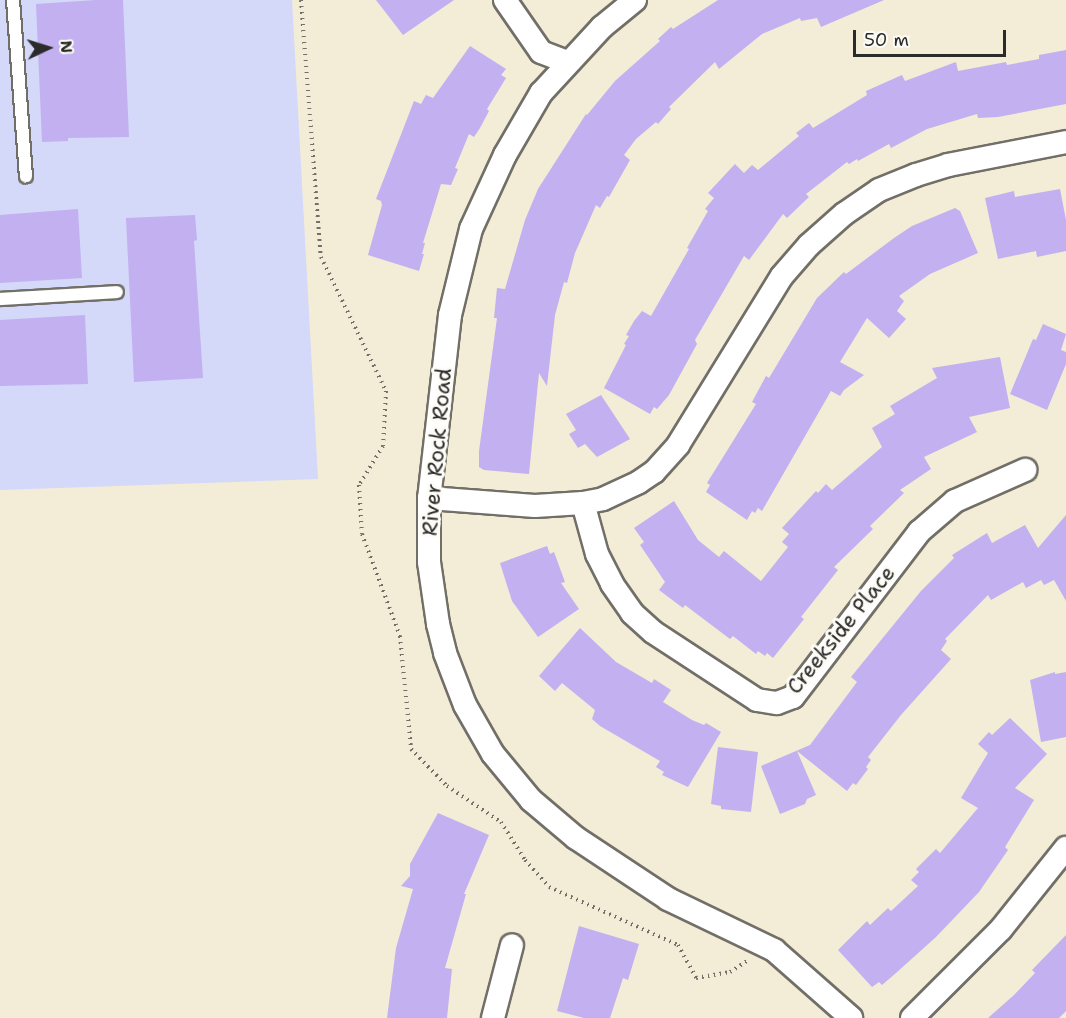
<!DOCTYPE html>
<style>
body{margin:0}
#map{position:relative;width:1066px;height:1018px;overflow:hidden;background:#f3ecd6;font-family:"Shantell Sans",sans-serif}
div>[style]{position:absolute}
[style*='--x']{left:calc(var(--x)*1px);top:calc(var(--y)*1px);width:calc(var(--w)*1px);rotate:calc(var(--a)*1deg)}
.built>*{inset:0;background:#d4d8f9}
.building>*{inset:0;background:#c2b0f0}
.path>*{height:4px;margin-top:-2px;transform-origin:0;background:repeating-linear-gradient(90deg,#716f67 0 1.5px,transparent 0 6px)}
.roads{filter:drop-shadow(2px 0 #716f67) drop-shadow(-2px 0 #716f67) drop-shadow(0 2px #716f67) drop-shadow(0 -2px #716f67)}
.lane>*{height:12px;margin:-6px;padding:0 6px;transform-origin:6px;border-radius:6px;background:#fff}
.street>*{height:22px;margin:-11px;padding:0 11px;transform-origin:11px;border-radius:11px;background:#fff}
span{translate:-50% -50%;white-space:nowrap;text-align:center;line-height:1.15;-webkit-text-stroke:6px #fdfcf7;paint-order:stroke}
.street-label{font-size:21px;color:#2b2b2b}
.north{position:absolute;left:18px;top:18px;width:60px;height:60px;-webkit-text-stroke:4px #fdfcf7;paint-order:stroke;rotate:86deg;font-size:16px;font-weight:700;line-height:24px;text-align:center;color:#2b2b2b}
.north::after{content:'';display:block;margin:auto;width:21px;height:27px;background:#2b2b2b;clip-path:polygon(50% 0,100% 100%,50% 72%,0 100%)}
.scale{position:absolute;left:853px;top:30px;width:153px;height:27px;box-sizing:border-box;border:3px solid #2b2b2b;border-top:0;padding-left:8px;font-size:18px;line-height:21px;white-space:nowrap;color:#2b2b2b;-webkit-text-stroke:4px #fdfcf7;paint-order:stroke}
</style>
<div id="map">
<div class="built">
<div style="clip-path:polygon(0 0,292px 0,318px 479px,0 490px)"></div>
</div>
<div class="building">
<div style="clip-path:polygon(96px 0,123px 0,129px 137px,68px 138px,68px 141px,42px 142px,36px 4px)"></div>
<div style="clip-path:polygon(376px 0,454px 0,403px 35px)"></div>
<div style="clip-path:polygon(718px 0,884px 0,821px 27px,817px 18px,801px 21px,800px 18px,762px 34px,719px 69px,715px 62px,669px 107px,671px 109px,658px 124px,656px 122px,636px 139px,624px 155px,630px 160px,609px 197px,607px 196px,600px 208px,596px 205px,575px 253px,567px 283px,564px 282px,555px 315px,547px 386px,539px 373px,529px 474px,484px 470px,479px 467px,479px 451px,497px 318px,494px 318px,497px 288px,505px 289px,525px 220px,538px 189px,586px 114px,587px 115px,615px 81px,660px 41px,658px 39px,671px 27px,673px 29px)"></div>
<div style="clip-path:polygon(470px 46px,506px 69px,501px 75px,506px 78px,487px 109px,489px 111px,480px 128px,474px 137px,469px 134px,455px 168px,458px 169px,451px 185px,441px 184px,423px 243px,425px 243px,422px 254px,424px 254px,419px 271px,368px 255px,382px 205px,381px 201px,376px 199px,414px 101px,421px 104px,426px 95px,433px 98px)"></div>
<div style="clip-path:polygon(1066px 50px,1066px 104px,998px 117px,978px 118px,977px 114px,927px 129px,891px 148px,889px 144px,858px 161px,857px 159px,849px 164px,847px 162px,806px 194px,809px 197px,787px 218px,783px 214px,749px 260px,744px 256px,695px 340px,697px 344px,669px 395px,657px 409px,654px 407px,650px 414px,604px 388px,626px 345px,624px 344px,629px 336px,626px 335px,634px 321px,642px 311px,651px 316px,689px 249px,687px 248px,708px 211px,705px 209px,714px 198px,708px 193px,735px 164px,744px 173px,752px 165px,758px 170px,799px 136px,796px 133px,809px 123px,813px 128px,867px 95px,866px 91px,902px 75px,905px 81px,956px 62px,958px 71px,1006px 62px,1007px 65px,1039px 59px,1039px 55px)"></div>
<div style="clip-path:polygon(1060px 189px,1066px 220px,1066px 251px,1037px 257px,1036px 251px,998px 259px,985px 198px,1014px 191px,1015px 197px)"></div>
<div style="clip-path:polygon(955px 208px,960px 211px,978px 253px,930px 274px,899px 296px,904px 301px,897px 311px,906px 319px,889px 338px,867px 318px,840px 362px,864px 375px,844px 390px,840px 396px,831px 391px,762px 511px,758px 508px,755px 513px,752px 511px,747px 520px,706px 492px,710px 485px,707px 483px,756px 404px,752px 402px,766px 376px,769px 378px,817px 298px,844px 272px,846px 274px,894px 238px,912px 226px)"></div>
<div style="clip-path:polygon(78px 209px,82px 278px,0 283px,0 215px)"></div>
<div style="clip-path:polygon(195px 215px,197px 240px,194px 241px,203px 378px,134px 382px,126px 218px)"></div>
<div style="clip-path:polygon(85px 315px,88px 384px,0 386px,0 320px)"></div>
<div style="clip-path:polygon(1043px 324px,1066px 334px,1061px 350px,1066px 352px,1066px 364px,1047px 410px,1010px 394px,1033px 339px,1036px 340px)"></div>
<div style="clip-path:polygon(1000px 357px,1010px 408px,969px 417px,977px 432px,924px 457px,931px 469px,900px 490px,904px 493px,870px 526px,873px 529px,834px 567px,838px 570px,801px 617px,804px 619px,773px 658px,767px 653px,765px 656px,758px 651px,756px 654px,733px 636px,730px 639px,685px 605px,683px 608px,659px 590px,665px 582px,640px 545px,644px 542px,634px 528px,674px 501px,698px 540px,719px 557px,724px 551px,761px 581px,788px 547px,782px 542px,789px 534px,782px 528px,816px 491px,818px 493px,826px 484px,832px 490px,882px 447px,872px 428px,895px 414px,890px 406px,937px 378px,932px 368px)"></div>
<div style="clip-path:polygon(601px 395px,630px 439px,597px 457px,585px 444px,578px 448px,569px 434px,576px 430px,566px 414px)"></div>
<div style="clip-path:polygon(1066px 515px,1066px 601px,1054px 580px,1044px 585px,1041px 580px,1026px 588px,1023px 582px,991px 600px,988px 595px,945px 639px,947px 641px,941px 650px,951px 659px,901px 715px,868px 757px,871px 760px,866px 767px,868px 769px,856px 785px,853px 783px,847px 791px,797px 751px,816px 795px,807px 799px,805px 804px,780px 814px,761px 766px,810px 745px,857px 682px,851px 677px,921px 591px,954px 558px,952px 555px,987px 533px,992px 543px,1025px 525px,1038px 548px)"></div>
<div style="clip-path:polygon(547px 546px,550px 554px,554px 552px,565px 582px,561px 583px,579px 609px,538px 637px,512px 601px,500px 563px)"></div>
<div style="clip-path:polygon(580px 628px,616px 662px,652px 683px,654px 679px,671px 690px,663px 702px,692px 720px,704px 725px,706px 723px,721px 732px,688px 787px,662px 775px,664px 772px,656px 767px,660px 761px,600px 726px,592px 719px,595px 710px,562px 683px,555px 691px,539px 676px)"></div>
<div style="clip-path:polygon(1055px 672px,1055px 674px,1066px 672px,1066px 737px,1041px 742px,1030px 680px)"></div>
<div style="clip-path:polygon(1010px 718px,1047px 754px,1015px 788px,1034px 800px,1005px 847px,1008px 850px,979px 892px,936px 937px,896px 973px,882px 985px,879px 982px,872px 987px,838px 950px,867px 921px,870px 925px,888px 908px,891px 911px,918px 886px,911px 880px,919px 872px,916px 869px,936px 849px,940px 853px,978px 808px,961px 798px,988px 753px,978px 744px,989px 732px,992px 735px)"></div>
<div style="clip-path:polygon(718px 747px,758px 752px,751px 812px,721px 809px,721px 806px,711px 804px)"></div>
<div style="clip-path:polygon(438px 813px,489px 835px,464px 894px,466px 894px,445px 968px,452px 969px,447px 1018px,387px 1018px,396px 948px,413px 889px,401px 886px,410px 876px,410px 864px)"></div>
<div style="clip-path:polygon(579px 926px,639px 944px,628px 980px,623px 978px,610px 1018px,584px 1018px,557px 1011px)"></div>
<div style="clip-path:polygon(1066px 935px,1066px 1011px,1059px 1018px,988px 1018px,1014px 995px,1035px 973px,1032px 970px)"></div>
</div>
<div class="path">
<div style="--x:301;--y:0;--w:258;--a:85.6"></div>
<div style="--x:321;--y:257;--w:149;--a:64.1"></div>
<div style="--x:386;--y:391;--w:55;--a:93.1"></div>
<div style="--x:383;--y:446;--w:46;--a:121.6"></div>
<div style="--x:359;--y:485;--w:49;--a:86.5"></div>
<div style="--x:362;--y:534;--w:109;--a:69.6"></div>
<div style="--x:400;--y:636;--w:114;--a:84.4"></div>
<div style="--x:411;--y:749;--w:52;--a:45.8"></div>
<div style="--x:447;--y:786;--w:65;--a:33.7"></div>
<div style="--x:501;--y:822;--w:45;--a:57.7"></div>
<div style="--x:525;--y:860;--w:36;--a:48"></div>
<div style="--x:549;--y:887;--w:141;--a:24.2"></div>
<div style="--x:678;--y:945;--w:38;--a:61"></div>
<div style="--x:696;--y:978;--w:35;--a:-10"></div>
<div style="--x:730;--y:972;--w:20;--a:-33"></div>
</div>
<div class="roads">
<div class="lane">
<div style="--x:13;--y:0;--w:177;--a:85.8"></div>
<div style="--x:0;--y:299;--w:117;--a:-3.4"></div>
</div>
<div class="street">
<div style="--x:505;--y:0;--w:63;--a:55.3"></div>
<div style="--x:541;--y:52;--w:28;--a:21"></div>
<div style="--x:635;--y:0;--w:43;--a:140.7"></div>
<div style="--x:602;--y:27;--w:90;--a:132.7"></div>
<div style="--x:541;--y:93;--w:72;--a:120.1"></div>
<div style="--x:505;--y:155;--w:81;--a:114.7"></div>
<div style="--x:471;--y:229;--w:89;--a:103.7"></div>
<div style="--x:450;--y:315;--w:184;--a:96.5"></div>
<div style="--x:429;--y:498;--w:64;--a:90"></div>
<div style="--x:429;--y:562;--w:63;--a:81.7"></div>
<div style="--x:438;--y:624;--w:30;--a:76"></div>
<div style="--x:445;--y:653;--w:56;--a:69"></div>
<div style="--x:465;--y:705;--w:56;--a:60.3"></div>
<div style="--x:493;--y:754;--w:60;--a:50.4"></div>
<div style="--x:531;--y:800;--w:59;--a:40.2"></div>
<div style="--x:576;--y:838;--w:110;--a:33.5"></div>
<div style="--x:668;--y:899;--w:118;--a:25.7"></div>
<div style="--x:774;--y:950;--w:103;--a:41.4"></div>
<div style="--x:429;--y:498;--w:106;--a:4.3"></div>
<div style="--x:535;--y:506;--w:48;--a:-3.6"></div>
<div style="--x:583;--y:503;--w:20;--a:-11"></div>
<div style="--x:603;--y:499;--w:40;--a:-25"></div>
<div style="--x:639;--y:482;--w:18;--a:-34"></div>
<div style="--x:654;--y:472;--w:36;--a:-48"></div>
<div style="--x:678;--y:445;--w:198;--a:-58.4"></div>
<div style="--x:782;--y:276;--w:41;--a:-48.9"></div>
<div style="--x:809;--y:245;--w:47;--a:-41.5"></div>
<div style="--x:844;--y:214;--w:42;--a:-34.4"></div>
<div style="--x:879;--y:190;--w:40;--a:-22"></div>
<div style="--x:916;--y:175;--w:34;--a:-17"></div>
<div style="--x:948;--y:165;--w:120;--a:-11"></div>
<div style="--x:583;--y:503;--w:53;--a:74.6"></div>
<div style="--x:597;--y:554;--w:34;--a:63"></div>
<div style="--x:612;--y:584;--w:35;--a:55"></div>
<div style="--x:632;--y:613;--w:28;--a:42"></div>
<div style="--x:653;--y:632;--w:124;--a:33.2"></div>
<div style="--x:757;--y:700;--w:20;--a:9"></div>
<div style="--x:777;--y:703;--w:17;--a:-21"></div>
<div style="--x:793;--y:697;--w:208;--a:-52.6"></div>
<div style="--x:919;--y:532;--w:48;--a:-40.7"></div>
<div style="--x:955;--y:501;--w:77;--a:-23.9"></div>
<div style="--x:493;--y:1018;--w:75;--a:-75.4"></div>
<div style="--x:912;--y:1018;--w:126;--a:-45"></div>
<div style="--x:1001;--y:929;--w:104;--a:-51.3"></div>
</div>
</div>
<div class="street-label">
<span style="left:437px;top:452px;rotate:-85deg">River Rock Road</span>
<span style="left:841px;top:630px;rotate:-51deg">Creekside Place</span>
</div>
<div class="north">N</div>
<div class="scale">50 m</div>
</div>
